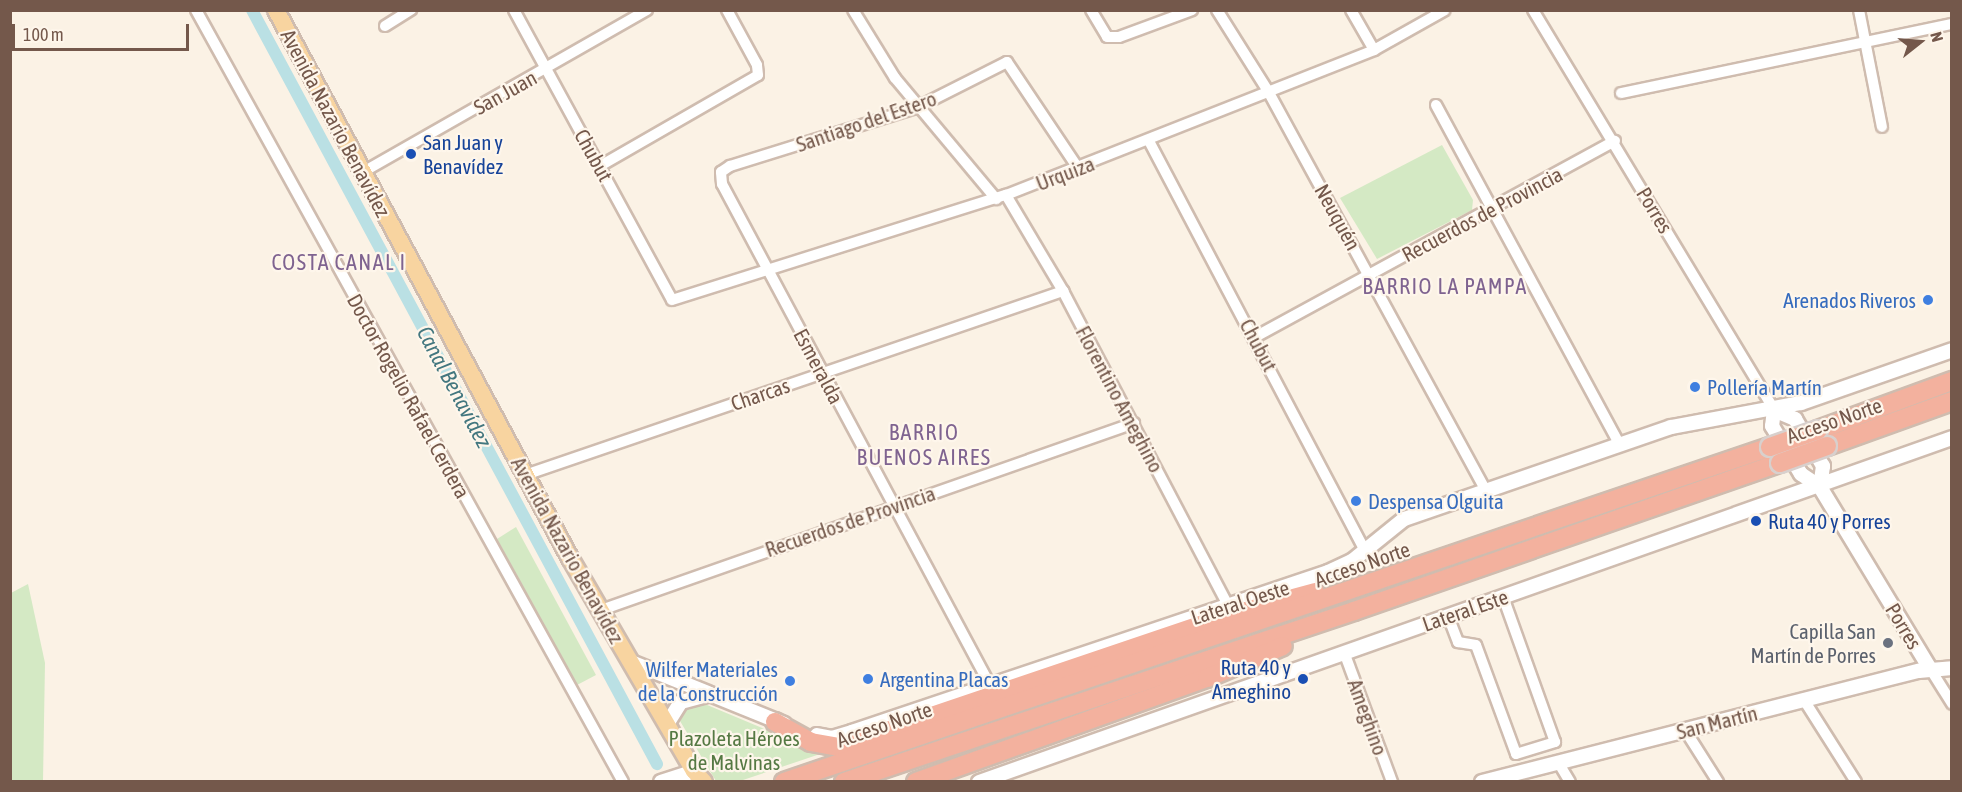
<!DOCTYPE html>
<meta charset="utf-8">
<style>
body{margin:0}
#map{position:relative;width:1962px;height:792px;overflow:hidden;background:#fbf2e5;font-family:"Asap Condensed",sans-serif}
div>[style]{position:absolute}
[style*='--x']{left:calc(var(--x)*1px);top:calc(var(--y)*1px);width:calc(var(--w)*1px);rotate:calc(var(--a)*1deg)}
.green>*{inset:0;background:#d4e9c4}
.canal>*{height:12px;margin:-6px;padding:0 6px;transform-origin:6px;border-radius:6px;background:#bae0e4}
.roads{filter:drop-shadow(2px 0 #cfbcaf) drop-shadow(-2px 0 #cfbcaf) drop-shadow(0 2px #cfbcaf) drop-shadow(0 -2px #cfbcaf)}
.street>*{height:10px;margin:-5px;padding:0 5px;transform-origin:5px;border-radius:5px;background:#fff}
.secondary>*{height:14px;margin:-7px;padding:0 7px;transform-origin:7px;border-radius:7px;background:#fff}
.primary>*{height:16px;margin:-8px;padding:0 8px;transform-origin:8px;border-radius:8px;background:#f8d4a0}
.highway>*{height:18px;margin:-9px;padding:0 9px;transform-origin:9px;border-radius:9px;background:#f3b19e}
.bridges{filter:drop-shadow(2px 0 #d8d0cd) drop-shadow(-2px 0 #d8d0cd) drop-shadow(0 2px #d8d0cd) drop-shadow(0 -2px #d8d0cd)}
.highway-bridge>*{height:18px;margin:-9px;padding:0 9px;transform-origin:9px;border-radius:9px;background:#f3b19e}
.dots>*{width:16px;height:16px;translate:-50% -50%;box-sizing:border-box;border:3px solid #fef6eb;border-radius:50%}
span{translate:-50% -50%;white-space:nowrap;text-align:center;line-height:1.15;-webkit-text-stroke:4.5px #fef6eb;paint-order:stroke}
.street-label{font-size:21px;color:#74584b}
.transit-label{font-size:21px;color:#164399}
.left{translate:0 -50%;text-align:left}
.right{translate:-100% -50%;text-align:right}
.shop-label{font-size:21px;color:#366cbe}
.worship-label{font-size:21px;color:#5b616d}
.park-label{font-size:21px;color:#557943}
.neighbourhood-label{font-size:22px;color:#7f6390;letter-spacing:1.5px}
.water-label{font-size:22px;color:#43777f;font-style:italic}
.frame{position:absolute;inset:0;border:12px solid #74584b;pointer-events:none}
.north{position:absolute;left:1890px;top:12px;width:60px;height:60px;-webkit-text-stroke:4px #fef6eb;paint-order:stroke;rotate:73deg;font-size:16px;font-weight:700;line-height:24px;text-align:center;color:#74584b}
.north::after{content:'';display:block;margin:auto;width:21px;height:27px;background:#74584b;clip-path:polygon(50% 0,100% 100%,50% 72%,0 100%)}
.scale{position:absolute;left:12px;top:24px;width:177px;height:27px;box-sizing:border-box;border:3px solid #74584b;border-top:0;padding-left:8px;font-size:18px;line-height:21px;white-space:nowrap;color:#74584b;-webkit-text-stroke:4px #fef6eb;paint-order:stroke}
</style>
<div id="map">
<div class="green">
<div style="clip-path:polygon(1442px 145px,1473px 200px,1472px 210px,1377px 259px,1340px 198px)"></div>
<div style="clip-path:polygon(516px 527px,596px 675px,577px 685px,497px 539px)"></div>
<div style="clip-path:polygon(28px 584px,45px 663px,43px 781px,11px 781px,11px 593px)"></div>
<div style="clip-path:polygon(700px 702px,786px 738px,829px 751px,740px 781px,716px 781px,680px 721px,684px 707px)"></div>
</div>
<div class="canal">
<div style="--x:252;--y:10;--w:856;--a:61.76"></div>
</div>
<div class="roads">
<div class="street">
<div style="--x:196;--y:10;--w:882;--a:61.05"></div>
<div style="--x:514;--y:10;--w:330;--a:61.4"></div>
<div style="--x:672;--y:300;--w:350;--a:-17.5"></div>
<div style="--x:1006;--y:195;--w:396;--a:-21.5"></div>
<div style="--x:1374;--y:50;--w:81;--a:-29.4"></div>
<div style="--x:853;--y:10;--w:80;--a:58.3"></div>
<div style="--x:895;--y:78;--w:158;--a:50.1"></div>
<div style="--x:1091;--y:10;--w:31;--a:59"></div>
<div style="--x:1107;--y:37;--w:12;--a:0"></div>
<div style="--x:1119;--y:37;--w:78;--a:-20.3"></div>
<div style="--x:1217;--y:10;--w:96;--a:57.8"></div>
<div style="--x:1268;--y:91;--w:456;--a:61.4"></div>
<div style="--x:1351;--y:10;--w:46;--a:60.1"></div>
<div style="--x:1533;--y:10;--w:467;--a:58.9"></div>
<div style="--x:1859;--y:10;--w:119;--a:78.9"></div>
<div style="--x:385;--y:26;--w:31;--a:-32"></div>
<div style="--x:1621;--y:93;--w:338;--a:-11.8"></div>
<div style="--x:1436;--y:105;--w:385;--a:61.6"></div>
<div style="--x:1149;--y:141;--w:463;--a:62.2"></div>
<div style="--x:600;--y:166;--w:182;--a:-29.9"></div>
<div style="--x:758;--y:75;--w:10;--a:-96"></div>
<div style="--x:757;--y:65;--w:63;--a:-118.6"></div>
<div style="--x:363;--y:172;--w:327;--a:-29.7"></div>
<div style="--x:1006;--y:195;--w:112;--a:59.3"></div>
<div style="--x:1063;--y:291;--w:355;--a:62.3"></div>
<div style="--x:1255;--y:337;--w:410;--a:-28.6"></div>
<div style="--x:525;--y:475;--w:569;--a:-18.88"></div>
<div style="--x:601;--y:610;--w:565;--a:-19.33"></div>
<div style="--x:1448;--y:616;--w:28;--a:69"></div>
<div style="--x:1458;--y:642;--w:18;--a:9"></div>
<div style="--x:1476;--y:645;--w:116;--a:69.8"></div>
<div style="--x:1516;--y:754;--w:41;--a:-17.1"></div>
<div style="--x:1555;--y:742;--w:154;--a:-109.7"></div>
<div style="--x:1344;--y:652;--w:139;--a:69.7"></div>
<div style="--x:1931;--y:670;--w:40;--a:58"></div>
<div style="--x:990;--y:685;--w:568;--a:-118.14"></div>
<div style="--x:722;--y:184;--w:12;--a:-95"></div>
<div style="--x:721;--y:172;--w:11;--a:-34"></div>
<div style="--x:730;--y:166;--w:195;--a:-17.3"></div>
<div style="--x:916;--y:108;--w:102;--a:-26.8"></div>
<div style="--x:1007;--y:62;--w:128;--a:56.2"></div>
<div style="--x:1804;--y:700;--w:97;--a:57.6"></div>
<div style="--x:1685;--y:730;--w:62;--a:57.6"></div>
<div style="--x:1558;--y:762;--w:23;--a:59"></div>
</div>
<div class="secondary">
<div style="--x:1774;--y:410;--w:16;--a:97"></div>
<div style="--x:1772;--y:426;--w:56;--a:58.9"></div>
<div style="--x:1801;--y:474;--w:23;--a:34"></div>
<div style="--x:1820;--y:487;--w:214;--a:58.8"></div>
<div style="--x:1774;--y:410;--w:23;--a:23"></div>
<div style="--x:1795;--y:419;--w:55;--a:59.2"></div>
<div style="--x:1823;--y:466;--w:21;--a:98"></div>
<div style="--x:631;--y:662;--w:83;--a:21.9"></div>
<div style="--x:667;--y:724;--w:26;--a:-58"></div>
<div style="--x:681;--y:702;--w:30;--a:-15"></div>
<div style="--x:710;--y:694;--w:80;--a:22.1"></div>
<div style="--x:817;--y:735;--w:15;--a:11"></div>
<div style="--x:832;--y:738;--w:21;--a:-17"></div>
<div style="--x:852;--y:732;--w:502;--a:-18.58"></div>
<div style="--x:1328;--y:572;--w:26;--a:-25"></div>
<div style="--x:1352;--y:561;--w:67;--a:-38.9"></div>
<div style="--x:1404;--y:519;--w:282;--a:-19"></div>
<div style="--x:1671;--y:427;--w:132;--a:-10.5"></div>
<div style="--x:1801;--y:403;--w:160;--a:-19.3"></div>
<div style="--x:661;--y:782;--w:35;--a:-18"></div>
<div style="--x:979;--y:782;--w:1032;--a:-19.47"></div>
<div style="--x:1482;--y:782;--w:451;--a:-14.3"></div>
<div style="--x:1919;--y:671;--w:33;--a:-5"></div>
</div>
<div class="primary">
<div style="--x:276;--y:10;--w:622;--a:61.79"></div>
<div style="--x:570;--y:558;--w:246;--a:59.8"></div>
<div style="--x:694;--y:771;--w:15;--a:48"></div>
</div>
<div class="highway">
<div style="--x:1818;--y:430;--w:143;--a:-20.1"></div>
<div style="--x:1827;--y:446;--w:133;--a:-19.8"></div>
<div style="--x:775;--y:722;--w:41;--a:29.1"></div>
<div style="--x:811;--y:742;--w:29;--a:10"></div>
<div style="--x:840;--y:747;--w:410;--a:-18.7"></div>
<div style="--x:1228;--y:616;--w:90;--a:-15.4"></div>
<div style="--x:784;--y:782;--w:1041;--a:-18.77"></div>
<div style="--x:844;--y:782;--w:538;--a:-18.54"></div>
<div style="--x:1354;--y:611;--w:451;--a:-19.2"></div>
<div style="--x:916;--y:782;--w:309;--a:-19.7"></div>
<div style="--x:1207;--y:678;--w:82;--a:-22.8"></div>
</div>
</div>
<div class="bridges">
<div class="highway-bridge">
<div style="--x:1770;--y:447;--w:51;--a:-19.5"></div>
<div style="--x:1780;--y:463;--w:50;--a:-19.9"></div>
</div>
</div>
<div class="dots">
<div style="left:411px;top:154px;background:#1a4fb4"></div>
<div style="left:1928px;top:300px;background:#3f7fe0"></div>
<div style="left:1695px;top:387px;background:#3f7fe0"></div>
<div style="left:1356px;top:501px;background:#3f7fe0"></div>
<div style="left:1756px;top:521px;background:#1a4fb4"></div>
<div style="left:1888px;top:643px;background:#6b7280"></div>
<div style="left:868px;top:679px;background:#3f7fe0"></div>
<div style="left:1303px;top:679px;background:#1a4fb4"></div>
<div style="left:790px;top:681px;background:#3f7fe0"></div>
</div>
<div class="street-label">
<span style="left:505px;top:92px;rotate:-29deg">San Juan</span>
<span style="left:866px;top:121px;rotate:-19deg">Santiago del Estero</span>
<span style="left:336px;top:123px;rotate:62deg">Avenida Nazario Benavídez</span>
<span style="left:594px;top:155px;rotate:61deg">Chubut</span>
<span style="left:1065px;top:173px;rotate:-21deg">Urquiza</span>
<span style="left:1655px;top:210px;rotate:59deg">Porres</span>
<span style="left:1482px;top:214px;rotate:-28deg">Recuerdos de Provincia</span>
<span style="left:1338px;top:217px;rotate:61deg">Neuquén</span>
<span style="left:1259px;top:345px;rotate:62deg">Chubut</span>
<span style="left:819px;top:366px;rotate:62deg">Esmeralda</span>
<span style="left:760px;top:394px;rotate:-19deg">Charcas</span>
<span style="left:409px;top:396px;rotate:61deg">Doctor Rogelio Rafael Cerdera</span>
<span style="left:1120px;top:399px;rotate:62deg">Florentino Ameghino</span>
<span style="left:1834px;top:420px;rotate:-19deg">Acceso Norte</span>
<span style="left:850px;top:521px;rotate:-19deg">Recuerdos de Provincia</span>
<span style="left:568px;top:550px;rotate:61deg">Avenida Nazario Benavídez</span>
<span style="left:1362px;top:564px;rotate:-19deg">Acceso Norte</span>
<span style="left:1240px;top:602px;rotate:-18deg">Lateral Oeste</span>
<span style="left:1465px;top:610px;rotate:-19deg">Lateral Este</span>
<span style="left:1904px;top:626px;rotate:59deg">Porres</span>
<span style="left:1368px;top:717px;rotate:70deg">Ameghino</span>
<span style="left:1717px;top:722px;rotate:-14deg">San Martín</span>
<span style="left:884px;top:724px;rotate:-19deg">Acceso Norte</span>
</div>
<div class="transit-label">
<span class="left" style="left:423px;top:154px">San Juan y<br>Benavídez</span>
<span class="left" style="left:1768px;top:521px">Ruta 40 y Porres</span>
<span class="right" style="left:1291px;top:679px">Ruta 40 y<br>Ameghino</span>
</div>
<div class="shop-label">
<span class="right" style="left:1916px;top:300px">Arenados Riveros</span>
<span class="left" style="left:1707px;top:387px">Pollería Martín</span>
<span class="left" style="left:1368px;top:501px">Despensa Olguita</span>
<span class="right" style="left:778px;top:681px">Wilfer Materiales<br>de la Construcción</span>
<span class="left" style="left:880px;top:679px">Argentina Placas</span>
</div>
<div class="worship-label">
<span class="right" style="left:1876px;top:643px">Capilla San<br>Martín de Porres</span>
</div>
<div class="park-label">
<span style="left:734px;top:750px">Plazoleta Héroes<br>de Malvinas</span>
</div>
<div class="neighbourhood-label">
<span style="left:339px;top:263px">COSTA CANAL I</span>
<span style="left:1445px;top:287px">BARRIO LA PAMPA</span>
<span style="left:924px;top:445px">BARRIO<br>BUENOS AIRES</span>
</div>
<div class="water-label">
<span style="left:454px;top:387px;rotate:62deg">Canal Benavídez</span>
</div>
<div class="frame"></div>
<div class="north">N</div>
<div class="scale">100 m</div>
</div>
